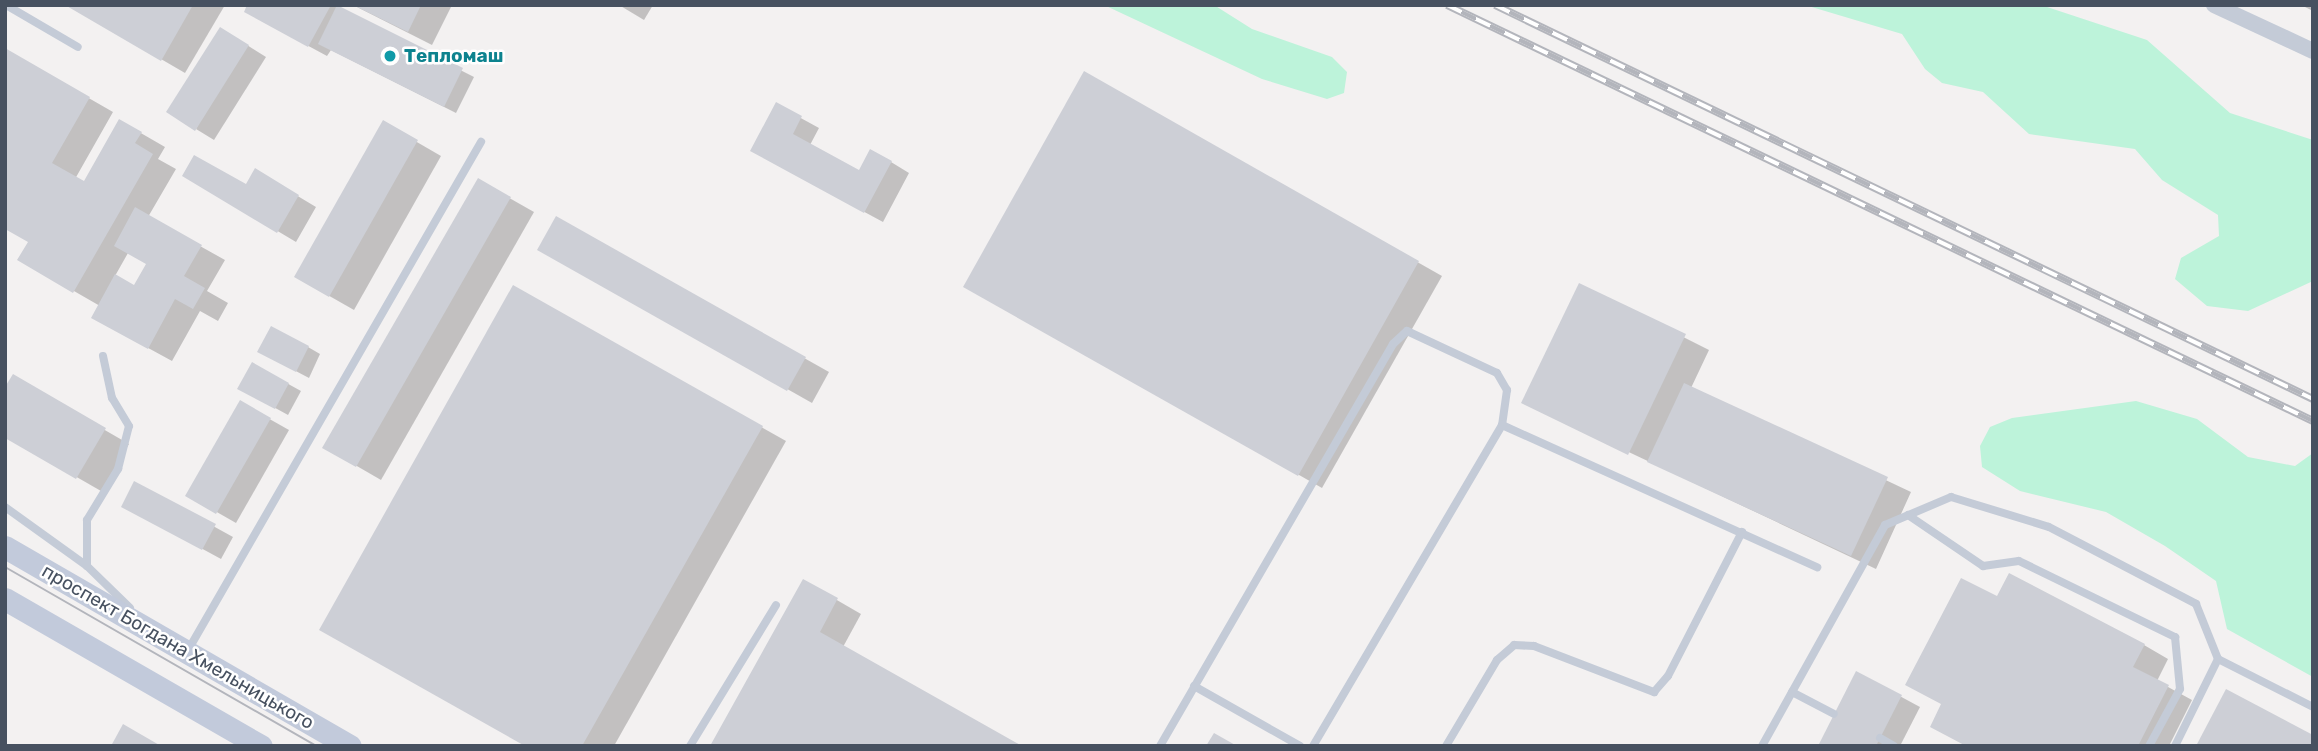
<!DOCTYPE html>
<meta charset="utf-8">
<style>
body{margin:0}
#map{position:relative;width:2318px;height:751px;overflow:hidden;background:#f3f1f1;font-family:Rubik,sans-serif}
div>[style]{position:absolute}
[style*='--x']{left:calc(var(--x)*1px);top:calc(var(--y)*1px);width:calc(var(--w)*1px);rotate:calc(var(--a)*1deg)}
.green>*{inset:0;background:#bdf3da}
.shadow>*{inset:0;background:#0003}
.building>*{inset:0;background:#cdcfd6}
.lane>*{height:8px;margin:-4px;padding:0 4px;transform-origin:4px;border-radius:4px;background:#c4cbd7}
.street>*{height:16px;margin:-8px;padding:0 8px;transform-origin:8px;border-radius:8px;background:#c4cbd7}
.secondary>*{height:23px;margin:-11.5px;padding:0 11.5px;transform-origin:11.5px;border-radius:11.5px;background:#c2cadb}
.tram>*{height:2px;margin:-1px;padding:0 1px;transform-origin:1px;border-radius:1px;background:#b3b5bc}
.rail>*{height:8px;margin-top:-4px;transform-origin:0;background:repeating-linear-gradient(90deg,#fff 0 16px,#b3b5bc 0 32px);box-sizing:border-box;border-block:2px solid #b3b5bc}
.dots>*{width:19px;height:19px;translate:-50% -50%;box-sizing:border-box;border:4px solid #fff;border-radius:50%}
span{translate:-50% -50%;white-space:nowrap;text-align:center;line-height:1.15;-webkit-text-stroke:5px #fff;paint-order:stroke}
.culture-label{font-size:19px;color:#0d838f;font-weight:700}
.left{translate:0 -50%;text-align:left}
.street-label{font-size:19px;color:#475160}
.frame{position:absolute;inset:0;border:7px solid #475160;pointer-events:none}
</style>
<div id="map">
<div class="green">
<div style="clip-path:polygon(1104px 5px,1214px 5px,1252px 29px,1332px 57px,1347px 72px,1344px 93px,1327px 99px,1262px 79px)"></div>
<div style="clip-path:polygon(1805px 5px,2041px 5px,2147px 40px,2230px 113px,2313px 140px,2313px 281px,2248px 311px,2207px 306px,2175px 279px,2181px 258px,2219px 236px,2218px 215px,2162px 180px,2135px 149px,2029px 134px,1983px 92px,1942px 83px,1925px 69px,1902px 34px)"></div>
<div style="clip-path:polygon(2136px 401px,2197px 419px,2248px 457px,2295px 466px,2313px 453px,2313px 677px,2227px 629px,2216px 581px,2165px 546px,2106px 512px,2020px 491px,1982px 467px,1980px 446px,1990px 427px,2012px 418px)"></div>
</div>
<div class="shadow">
<div style="clip-path:polygon(68px 5px,225px 5px,185px 73px)"></div>
<div style="clip-path:polygon(249px 5px,332px 5px,474px 77px,456px 113px,331px 50px,327px 56px,264px 22px)"></div>
<div style="clip-path:polygon(353px 5px,452px 5px,432px 45px)"></div>
<div style="clip-path:polygon(619px 5px,653px 5px,644px 20px)"></div>
<div style="clip-path:polygon(2301px 5px,2313px 5px,2313px 11px)"></div>
<div style="clip-path:polygon(239px 40px,266px 57px,214px 140px,196px 129px)"></div>
<div style="clip-path:polygon(evenodd,5px 50px,113px 112px,75px 179px,84px 184px,120px 121px,165px 147px,158px 159px,176px 169px,148px 217px,225px 260px,207px 291px,228px 303px,218px 321px,200px 311px,172px 361px,117px 331px,100px 306px,20px 260px,30px 241px,5px 50px,128px 253px,148px 264px,135px 287px,115px 276px,128px 253px)"></div>
<div style="clip-path:polygon(1085px 74px,1442px 276px,1322px 488px,965px 286px)"></div>
<div style="clip-path:polygon(777px 105px,819px 128px,810px 145px,860px 172px,891px 162px,909px 173px,883px 222px,770px 161px)"></div>
<div style="clip-path:polygon(384px 123px,441px 156px,354px 310px,296px 277px)"></div>
<div style="clip-path:polygon(256px 171px,316px 207px,296px 242px,184px 175px,246px 186px)"></div>
<div style="clip-path:polygon(478px 180px,534px 212px,381px 480px,324px 447px)"></div>
<div style="clip-path:polygon(556px 218px,829px 372px,812px 403px,539px 249px)"></div>
<div style="clip-path:polygon(1580px 285px,1709px 350px,1691px 388px,1911px 492px,1876px 569px,1523px 402px)"></div>
<div style="clip-path:polygon(514px 287px,786px 441px,614px 746px,528px 746px)"></div>
<div style="clip-path:polygon(308px 347px,320px 354px,309px 378px,271px 358px)"></div>
<div style="clip-path:polygon(252px 364px,301px 391px,288px 415px,239px 388px)"></div>
<div style="clip-path:polygon(13px 377px,129px 444px,101px 491px,5px 436px)"></div>
<div style="clip-path:polygon(241px 403px,289px 430px,236px 523px,187px 495px)"></div>
<div style="clip-path:polygon(135px 483px,233px 537px,221px 559px,142px 516px)"></div>
<div style="clip-path:polygon(804px 581px,861px 614px,843px 647px,712px 746px)"></div>
<div style="clip-path:polygon(1997px 598px,2144px 645px,2168px 659px,2157px 681px,2192px 700px,2169px 746px,1967px 746px)"></div>
<div style="clip-path:polygon(1857px 673px,1920px 707px,1900px 746px,1820px 746px)"></div>
</div>
<div class="building">
<div style="clip-path:polygon(65px 5px,193px 5px,161px 61px)"></div>
<div style="clip-path:polygon(247px 5px,331px 5px,308px 47px,244px 12px)"></div>
<div style="clip-path:polygon(337px 5px,463px 68px,444px 107px,318px 44px)"></div>
<div style="clip-path:polygon(353px 5px,421px 5px,408px 32px)"></div>
<div style="clip-path:polygon(220px 27px,249px 45px,195px 131px,166px 112px)"></div>
<div style="clip-path:polygon(5px 48px,90px 97px,52px 163px,84px 181px,119px 119px,142px 132px,135px 143px,153px 154px,73px 293px,17px 260px,28px 242px,5px 229px)"></div>
<div style="clip-path:polygon(1084px 71px,1419px 261px,1298px 476px,963px 287px)"></div>
<div style="clip-path:polygon(776px 102px,802px 116px,793px 134px,859px 170px,870px 149px,892px 161px,864px 213px,750px 151px)"></div>
<div style="clip-path:polygon(383px 120px,418px 140px,329px 297px,294px 277px)"></div>
<div style="clip-path:polygon(194px 155px,246px 184px,255px 168px,299px 195px,277px 233px,182px 176px)"></div>
<div style="clip-path:polygon(478px 178px,511px 197px,356px 467px,322px 448px)"></div>
<div style="clip-path:polygon(135px 207px,202px 245px,184px 276px,205px 288px,193px 309px,175px 299px,148px 349px,91px 318px,115px 274px,134px 285px,146px 264px,114px 246px)"></div>
<div style="clip-path:polygon(556px 216px,806px 357px,787px 391px,537px 250px)"></div>
<div style="clip-path:polygon(1579px 283px,1686px 334px,1628px 455px,1521px 403px)"></div>
<div style="clip-path:polygon(513px 285px,763px 426px,582px 746px,525px 746px,319px 630px)"></div>
<div style="clip-path:polygon(271px 326px,309px 346px,296px 372px,257px 352px)"></div>
<div style="clip-path:polygon(252px 362px,289px 383px,275px 409px,237px 389px)"></div>
<div style="clip-path:polygon(13px 374px,106px 428px,76px 479px,5px 438px,5px 387px)"></div>
<div style="clip-path:polygon(1684px 383px,1888px 477px,1851px 556px,1647px 462px)"></div>
<div style="clip-path:polygon(240px 400px,271px 418px,216px 514px,185px 496px)"></div>
<div style="clip-path:polygon(134px 481px,216px 524px,202px 550px,121px 507px)"></div>
<div style="clip-path:polygon(2009px 573px,2145px 644px,2133px 667px,2169px 685px,2138px 746px,1966px 746px,1930px 727px,1941px 704px,1905px 685px,1961px 578px,1997px 596px)"></div>
<div style="clip-path:polygon(803px 579px,838px 598px,820px 632px,1022px 746px,710px 746px)"></div>
<div style="clip-path:polygon(1856px 671px,1902px 695px,1876px 746px,1818px 746px)"></div>
<div style="clip-path:polygon(2226px 689px,2313px 735px,2313px 746px,2196px 746px)"></div>
<div style="clip-path:polygon(123px 724px,161px 746px,111px 746px)"></div>
<div style="clip-path:polygon(1214px 733px,1237px 746px,1206px 746px)"></div>
</div>
<div class="lane">
<div style="--x:6;--y:5;--w:83;--a:30.3"></div>
<div style="--x:5;--y:507;--w:101;--a:35.7"></div>
<div style="--x:87;--y:566;--w:60;--a:44.3"></div>
<div style="--x:1908;--y:515;--w:91;--a:34.2"></div>
<div style="--x:1983;--y:566;--w:36;--a:-8"></div>
<div style="--x:2019;--y:561;--w:174;--a:26"></div>
<div style="--x:2175;--y:637;--w:52;--a:84.5"></div>
<div style="--x:2180;--y:689;--w:65;--a:118.5"></div>
<div style="--x:87;--y:566;--w:46;--a:-90"></div>
<div style="--x:87;--y:520;--w:60;--a:-58.7"></div>
<div style="--x:118;--y:469;--w:44;--a:-75.7"></div>
<div style="--x:129;--y:426;--w:33;--a:-121"></div>
<div style="--x:112;--y:398;--w:43;--a:-102.1"></div>
<div style="--x:187;--y:652;--w:589;--a:-60.04"></div>
<div style="--x:1194;--y:686;--w:122;--a:29.5"></div>
<div style="--x:1792;--y:692;--w:47;--a:27.6"></div>
<div style="--x:1880;--y:738;--w:16;--a:30"></div>
<div style="--x:690;--y:746;--w:165;--a:-58.6"></div>
<div style="--x:1160;--y:746;--w:465;--a:-59.9"></div>
<div style="--x:1393;--y:344;--w:19;--a:-43"></div>
<div style="--x:1407;--y:331;--w:99;--a:25"></div>
<div style="--x:1497;--y:373;--w:20;--a:60"></div>
<div style="--x:1507;--y:390;--w:35;--a:98"></div>
<div style="--x:1502;--y:425;--w:346;--a:24.3"></div>
<div style="--x:1313;--y:746;--w:373;--a:-59.5"></div>
<div style="--x:1446;--y:746;--w:100;--a:-59.3"></div>
<div style="--x:1497;--y:660;--w:23;--a:-41"></div>
<div style="--x:1514;--y:645;--w:20;--a:3"></div>
<div style="--x:1534;--y:646;--w:129;--a:21"></div>
<div style="--x:1654;--y:692;--w:21;--a:-49"></div>
<div style="--x:1668;--y:676;--w:162;--a:-62.8"></div>
<div style="--x:1762;--y:746;--w:253;--a:-60.9"></div>
<div style="--x:1885;--y:525;--w:72;--a:-23"></div>
<div style="--x:1951;--y:497;--w:102;--a:17"></div>
<div style="--x:2049;--y:527;--w:166;--a:27.6"></div>
<div style="--x:2196;--y:604;--w:59;--a:68.2"></div>
<div style="--x:2218;--y:659;--w:106;--a:26.8"></div>
<div style="--x:2175;--y:746;--w:97;--a:-63.7"></div>
</div>
<div class="street">
<div style="--x:2214;--y:5;--w:109;--a:24.9"></div>
</div>
<div class="secondary">
<div style="--x:5;--y:547;--w:398;--a:30"></div>
<div style="--x:5;--y:599;--w:295;--a:29.9"></div>
</div>
<div class="tram">
<div style="--x:5;--y:567;--w:359;--a:29.9"></div>
</div>
<div class="rail">
<div style="--x:1447;--y:5;--w:961;--a:25.66"></div>
<div style="--x:1495;--y:5;--w:908;--a:25.72"></div>
</div>
<div class="dots">
<div style="left:390px;top:56px;background:#0f9aa8"></div>
</div>
<div class="culture-label">
<span class="left" style="left:404px;top:56px">Тепломаш</span>
</div>
<div class="street-label">
<span style="left:178px;top:647px;rotate:30deg">проспект Богдана Хмельницького</span>
</div>
<div class="frame"></div>
</div>
